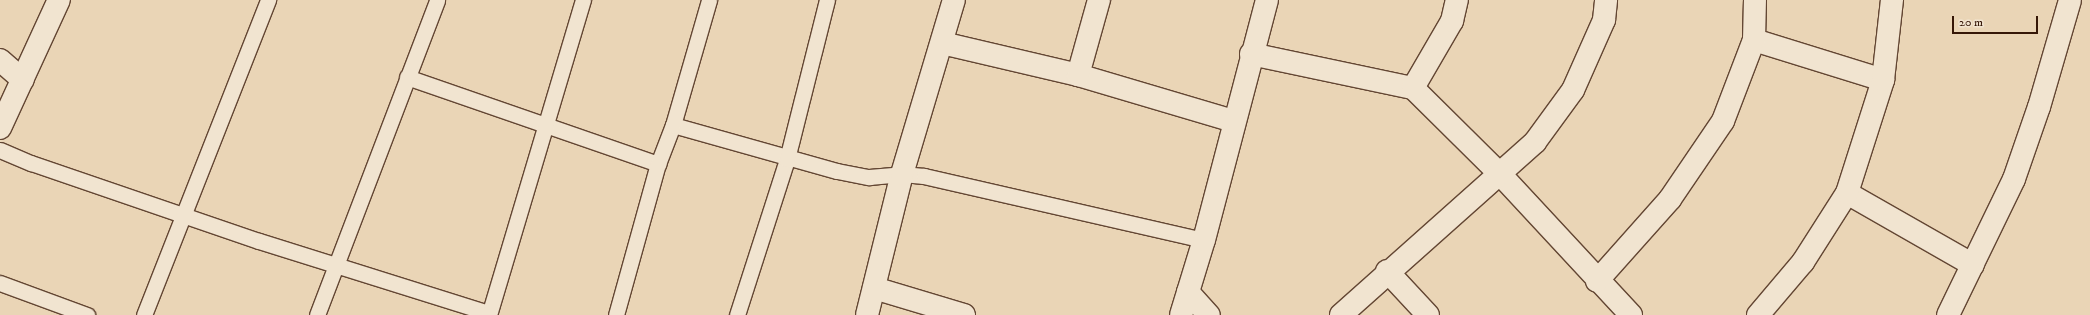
<!DOCTYPE html>
<style>
body{margin:0}
#map{position:relative;width:2090px;height:315px;overflow:hidden;background:#ead5b6;font-family:"IM FELL DW Pica",serif}
div>[style]{position:absolute}
[style*='--x']{left:calc(var(--x)*1px);top:calc(var(--y)*1px);width:calc(var(--w)*1px);rotate:calc(var(--a)*1deg)}
.roads{filter:drop-shadow(1px 0 #634633) drop-shadow(-1px 0 #634633) drop-shadow(0 1px #634633) drop-shadow(0 -1px #634633)}
.lane>*{height:15px;margin:-7.5px;padding:0 7.5px;transform-origin:7.5px;border-radius:7.5px;background:#f1e4d0}
.street>*{height:22px;margin:-11px;padding:0 11px;transform-origin:11px;border-radius:11px;background:#f1e4d0}
span{translate:-50% -50%;white-space:nowrap;text-align:center;line-height:1.15;-webkit-text-stroke:3px #f1e4d0;paint-order:stroke}
.scale{position:absolute;left:1952px;top:16px;width:86px;height:18px;box-sizing:border-box;border:2px solid #361707;border-top:0;padding-left:5px;font-size:12px;line-height:14px;white-space:nowrap;color:#361707;-webkit-text-stroke:3px #f1e4d0;paint-order:stroke}
</style>
<div id="map">
<div class="roads">
<div class="lane">
<div style="--x:407;--y:77;--w:266;--a:19.1"></div>
<div style="--x:673;--y:125;--w:170;--a:15.7"></div>
<div style="--x:837;--y:171;--w:33;--a:11"></div>
<div style="--x:869;--y:177;--w:33;--a:-5"></div>
<div style="--x:902;--y:174;--w:22;--a:5"></div>
<div style="--x:924;--y:176;--w:287;--a:12.9"></div>
<div style="--x:0;--y:150;--w:34;--a:23"></div>
<div style="--x:31;--y:163;--w:241;--a:18.9"></div>
<div style="--x:259;--y:241;--w:241;--a:17.4"></div>
<div style="--x:0;--y:283;--w:93;--a:20.2"></div>
<div style="--x:144;--y:315;--w:339;--a:-68.5"></div>
<div style="--x:317;--y:315;--w:337;--a:-69.1"></div>
<div style="--x:489;--y:315;--w:329;--a:-73.4"></div>
<div style="--x:616;--y:315;--w:157;--a:-74.5"></div>
<div style="--x:658;--y:164;--w:42;--a:-69"></div>
<div style="--x:673;--y:125;--w:130;--a:-73.9"></div>
<div style="--x:737;--y:315;--w:164;--a:-72.2"></div>
<div style="--x:787;--y:159;--w:164;--a:-75.9"></div>
</div>
<div class="street">
<div style="--x:1754;--y:40;--w:135;--a:17.2"></div>
<div style="--x:942;--y:43;--w:140;--a:13.2"></div>
<div style="--x:1078;--y:75;--w:162;--a:16.5"></div>
<div style="--x:1251;--y:54;--w:166;--a:11.9"></div>
<div style="--x:1413;--y:88;--w:124;--a:44.7"></div>
<div style="--x:1501;--y:175;--w:191;--a:47.1"></div>
<div style="--x:0;--y:60;--w:30;--a:41"></div>
<div style="--x:1078;--y:75;--w:78;--a:-74.4"></div>
<div style="--x:1413;--y:88;--w:78;--a:-59.8"></div>
<div style="--x:1452;--y:21;--w:22;--a:-77"></div>
<div style="--x:0;--y:128;--w:141;--a:-65.3"></div>
<div style="--x:1847;--y:193;--w:145;--a:29.7"></div>
<div style="--x:1387;--y:271;--w:60;--a:47"></div>
<div style="--x:1597;--y:281;--w:110;--a:-48.3"></div>
<div style="--x:1670;--y:199;--w:94;--a:-55.8"></div>
<div style="--x:1723;--y:121;--w:87;--a:-69.1"></div>
<div style="--x:1754;--y:40;--w:40;--a:-88.6"></div>
<div style="--x:874;--y:288;--w:94;--a:16.7"></div>
<div style="--x:1188;--y:292;--w:31;--a:48"></div>
<div style="--x:867;--y:315;--w:145;--a:-76.1"></div>
<div style="--x:902;--y:174;--w:182;--a:-73.4"></div>
<div style="--x:1181;--y:315;--w:78;--a:-73"></div>
<div style="--x:1204;--y:240;--w:248;--a:-75.3"></div>
<div style="--x:1341;--y:315;--w:260;--a:-41.7"></div>
<div style="--x:1535;--y:142;--w:64;--a:-53.8"></div>
<div style="--x:1573;--y:90;--w:77;--a:-66.1"></div>
<div style="--x:1604;--y:20;--w:20;--a:-84"></div>
<div style="--x:1758;--y:315;--w:70;--a:-49.7"></div>
<div style="--x:1803;--y:262;--w:82;--a:-57.5"></div>
<div style="--x:1847;--y:193;--w:119;--a:-72.3"></div>
<div style="--x:1883;--y:80;--w:81;--a:-83.6"></div>
<div style="--x:1948;--y:315;--w:151;--a:-64.1"></div>
<div style="--x:2014;--y:179;--w:76;--a:-70.9"></div>
<div style="--x:2039;--y:107;--w:111;--a:-73.8"></div>
</div>
</div>
<div class="scale">20 m</div>
</div>
